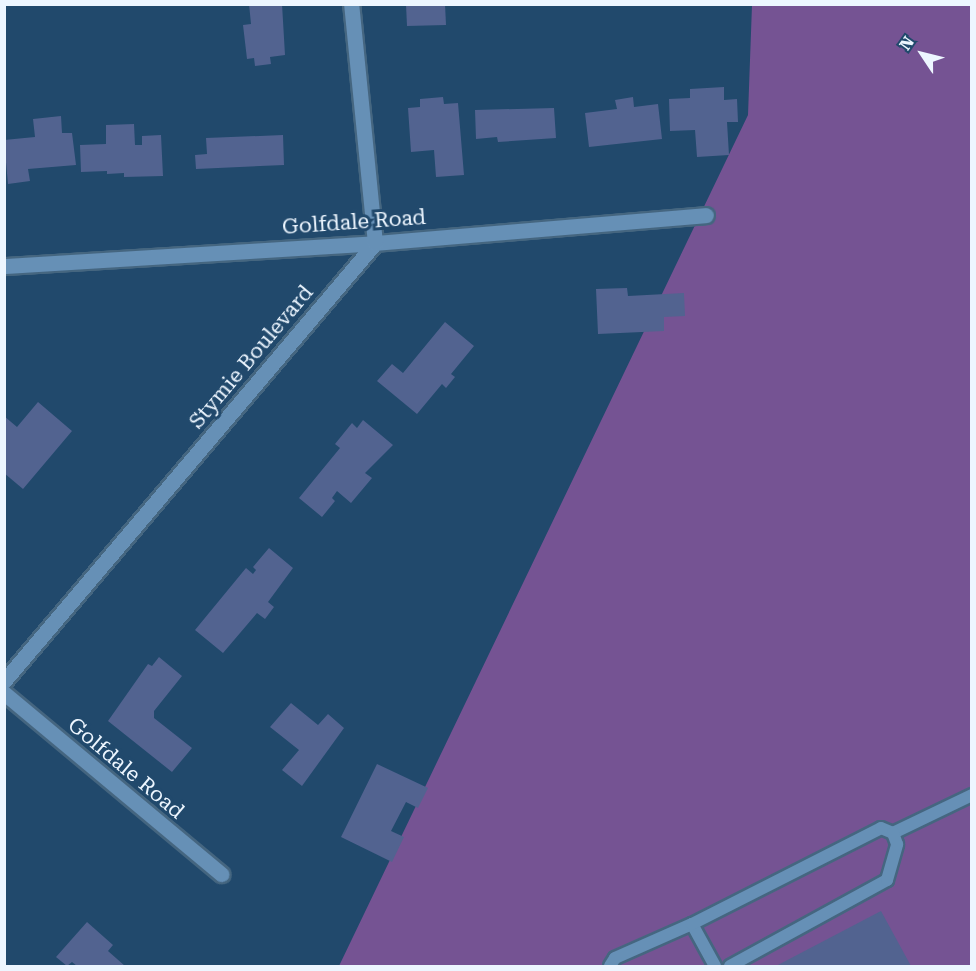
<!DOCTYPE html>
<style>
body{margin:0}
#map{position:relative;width:976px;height:971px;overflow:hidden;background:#21496c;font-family:"Roboto Serif",serif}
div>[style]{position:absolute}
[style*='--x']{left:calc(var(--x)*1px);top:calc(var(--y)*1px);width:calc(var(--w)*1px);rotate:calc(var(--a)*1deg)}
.green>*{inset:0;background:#755393}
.building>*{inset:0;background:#526390}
.roads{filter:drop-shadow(2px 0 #456680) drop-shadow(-2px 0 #456680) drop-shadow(0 2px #456680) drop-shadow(0 -2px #456680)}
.service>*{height:12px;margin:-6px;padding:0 6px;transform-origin:6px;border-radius:6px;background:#6690b6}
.minor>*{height:15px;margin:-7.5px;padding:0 7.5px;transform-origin:7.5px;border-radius:7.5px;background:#6690b6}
span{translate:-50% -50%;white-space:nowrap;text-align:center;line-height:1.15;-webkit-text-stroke:6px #21496c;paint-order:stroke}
.street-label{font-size:21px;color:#edf6ff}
.frame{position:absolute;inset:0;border:6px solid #edf6ff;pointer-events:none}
.north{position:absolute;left:892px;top:24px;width:60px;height:60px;-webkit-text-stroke:4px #21496c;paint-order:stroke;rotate:305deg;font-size:16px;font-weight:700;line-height:24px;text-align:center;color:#edf6ff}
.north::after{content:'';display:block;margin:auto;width:21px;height:27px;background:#edf6ff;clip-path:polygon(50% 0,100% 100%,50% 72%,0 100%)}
</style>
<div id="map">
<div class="green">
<div style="clip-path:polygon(752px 5px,971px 5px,971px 966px,339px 966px,748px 115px)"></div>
</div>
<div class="building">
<div style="clip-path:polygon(249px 4px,282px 4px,285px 55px,270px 57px,271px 64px,255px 66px,254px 58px,247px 59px,243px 25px,251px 24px)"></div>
<div style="clip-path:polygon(406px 4px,445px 4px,446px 25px,407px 26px)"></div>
<div style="clip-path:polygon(724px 87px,724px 100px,737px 99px,738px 122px,727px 122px,729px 155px,697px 157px,695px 130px,670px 131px,669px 99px,690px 98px,690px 89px)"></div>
<div style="clip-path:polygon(443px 97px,444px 104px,458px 103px,464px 175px,436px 177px,434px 150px,411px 152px,408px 108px,420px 107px,420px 99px)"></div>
<div style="clip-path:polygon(633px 97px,634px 107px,658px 104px,662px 139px,589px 147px,585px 113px,617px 109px,615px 100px)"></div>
<div style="clip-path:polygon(554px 108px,556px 138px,498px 142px,497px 137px,476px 139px,475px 110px)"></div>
<div style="clip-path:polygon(61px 116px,62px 133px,72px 133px,76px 165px,28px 169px,30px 181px,8px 184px,4px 140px,35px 137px,33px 119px)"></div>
<div style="clip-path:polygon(134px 124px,135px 145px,142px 145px,142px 136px,161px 135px,163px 176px,124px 177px,124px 173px,107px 174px,107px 171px,81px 172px,80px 145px,106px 144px,106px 125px)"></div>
<div style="clip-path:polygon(283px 135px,284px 165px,196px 169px,195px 155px,207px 154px,206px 138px)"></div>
<div style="clip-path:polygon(627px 288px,628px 296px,684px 293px,685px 316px,664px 317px,664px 331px,598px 334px,596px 289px)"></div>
<div style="clip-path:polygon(445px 322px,474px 346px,451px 374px,455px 377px,446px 388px,442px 384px,417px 414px,377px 381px,392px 364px,403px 373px)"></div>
<div style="clip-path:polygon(38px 402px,72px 431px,23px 489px,4px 473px,4px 416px,17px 427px)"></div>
<div style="clip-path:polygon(363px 420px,393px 445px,365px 473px,372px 478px,351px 503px,337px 491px,332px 498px,335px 501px,322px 517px,299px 498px,340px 448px,335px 444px,352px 423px,357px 428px)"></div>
<div style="clip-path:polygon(269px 548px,293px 568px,268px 602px,274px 607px,265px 619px,257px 613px,223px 653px,195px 630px,246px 568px,253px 574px,256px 570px,253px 567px)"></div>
<div style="clip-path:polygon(159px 657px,182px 676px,154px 711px,154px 718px,192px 748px,172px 772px,108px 721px,148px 664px,152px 666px)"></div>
<div style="clip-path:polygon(291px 703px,318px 725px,328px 714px,344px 728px,302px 786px,282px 770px,299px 750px,270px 727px)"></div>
<div style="clip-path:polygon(377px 764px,428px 788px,418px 808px,406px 802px,391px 831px,404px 837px,392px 862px,341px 837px)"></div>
<div style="clip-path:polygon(881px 911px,911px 966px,776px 966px)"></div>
<div style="clip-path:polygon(87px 922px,113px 945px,108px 951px,125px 966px,77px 966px,72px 962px,67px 966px,56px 957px)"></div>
</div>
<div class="roads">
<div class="service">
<div style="--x:610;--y:966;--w:9;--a:-58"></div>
<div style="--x:615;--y:958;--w:84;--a:-23.8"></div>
<div style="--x:715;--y:966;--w:48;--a:-118.7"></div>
<div style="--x:692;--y:924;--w:212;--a:-26.9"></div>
<div style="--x:881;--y:828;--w:13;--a:23"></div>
<div style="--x:893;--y:833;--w:88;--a:-25.7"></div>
<div style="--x:730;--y:966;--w:179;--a:-28.7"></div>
<div style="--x:887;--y:880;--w:37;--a:-74"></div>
<div style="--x:897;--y:844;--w:12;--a:-110"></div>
</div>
<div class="minor">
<div style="--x:4;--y:266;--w:372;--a:-3.5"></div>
<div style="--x:375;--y:243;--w:332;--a:-4.8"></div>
<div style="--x:4;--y:681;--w:574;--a:-49.73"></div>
<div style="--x:375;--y:243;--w:240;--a:-95.7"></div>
<div style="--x:4;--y:693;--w:283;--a:39.8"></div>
</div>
</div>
<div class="street-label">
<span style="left:354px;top:222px;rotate:-4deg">Golfdale Road</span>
<span style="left:251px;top:357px;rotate:-50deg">Stymie Boulevard</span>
<span style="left:126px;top:768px;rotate:40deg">Golfdale Road</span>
</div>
<div class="frame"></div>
<div class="north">N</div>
</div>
